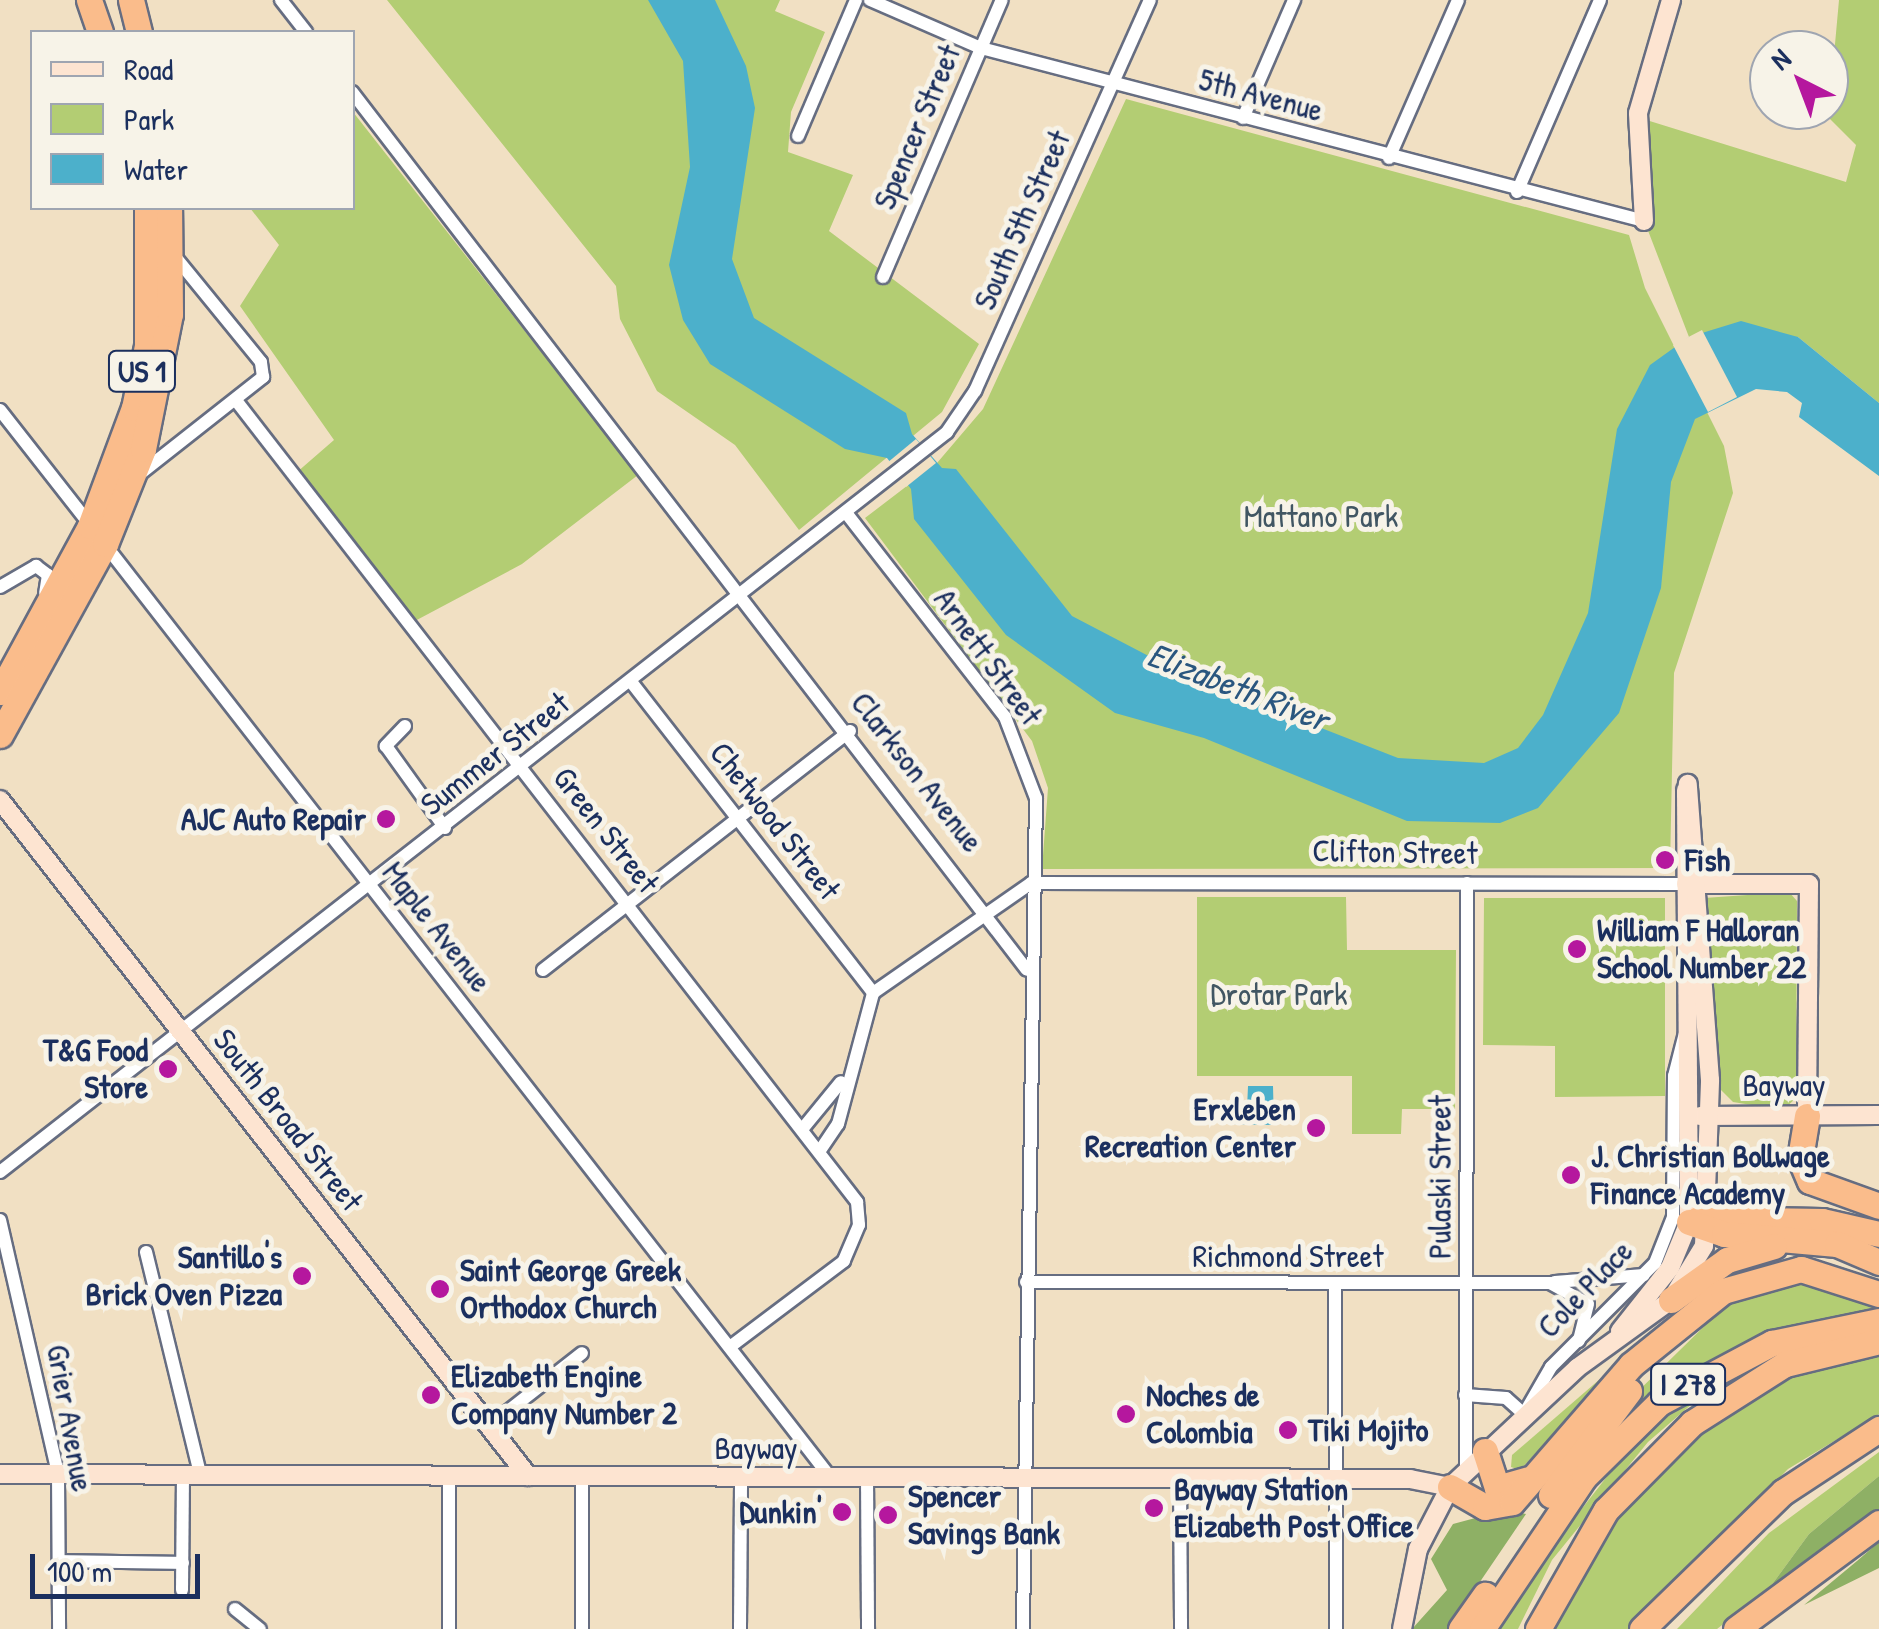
<!DOCTYPE html>
<style>
body{margin:0}
#map{position:relative;width:1879px;height:1629px;overflow:hidden;background:#f1e0c3;font-family:"Patrick Hand",sans-serif}
div>[style]{position:absolute}
[style*='--x']{left:calc(var(--x)*1px);top:calc(var(--y)*1px);width:calc(var(--w)*1px);rotate:calc(var(--a)*1deg)}
.green>*{inset:0;background:#b3cd73}
.forest>*{inset:0;background:#8eb065}
.water>*{inset:0;background:#4cb0cb}
.pier>*{inset:0;background:#f1e0c3}
.roads{filter:drop-shadow(2px 0 #666d81) drop-shadow(-2px 0 #666d81) drop-shadow(0 2px #666d81) drop-shadow(0 -2px #666d81)}
.street>*{height:12px;margin:-6px;padding:0 6px;transform-origin:6px;border-radius:6px;background:#fff}
.secondary>*{height:18px;margin:-9px;padding:0 9px;transform-origin:9px;border-radius:9px;background:#fde4d1}
.highway>*{height:25px;margin:-12.5px;padding:0 12.5px;transform-origin:12.5px;border-radius:12.5px;background:#fabc8b}
.dots>*{width:28px;height:28px;translate:-50% -50%;box-sizing:border-box;border:5px solid #f7f3e8;border-radius:50%}
span{translate:-50% -50%;white-space:nowrap;text-align:center;line-height:1.15;-webkit-text-stroke:10px #f7f3e8;paint-order:stroke}
.shield-label span{padding:2px 8px;background:#f7f3e8;border:2px solid;border-radius:8px;-webkit-text-stroke-width:0}
.shield-label{font-size:30px;color:#1b2f5e;font-weight:700}
.street-label{font-size:32px;color:#1b2f5e}
.park-label{font-size:32px;color:#415663}
.poi-label{font-size:32px;color:#1b2f5e;font-weight:700}
.right{translate:-100% -50%;text-align:right}
.left{translate:0 -50%;text-align:left}
.water-label{font-size:35px;color:#2a567f;font-style:italic}
.legend{position:absolute;left:30px;top:30px;width:325px;height:180px;box-sizing:border-box;background:#f7f3e8;border:2px solid #9fa5b1;margin:0;padding:12px 18px;list-style:none;font-size:30px;color:#1b2f5e}
.legend li{display:flex;align-items:center;gap:20px;height:50px}
.legend b{width:50px;border:2px solid #9fa5b1}
.north{position:absolute;left:1749px;top:30px;width:100px;height:100px;box-sizing:border-box;background:#f7f3e8;border:2px solid #9fa5b1;border-radius:50%;rotate:318deg;font-size:28px;font-weight:700;line-height:40px;text-align:center;color:#1b2f5e}
.north::after{content:'';display:block;margin:auto;width:35px;height:45px;background:#b5179e;clip-path:polygon(50% 0,100% 100%,50% 72%,0 100%)}
.scale{position:absolute;left:30px;top:1554px;width:170px;height:45px;box-sizing:border-box;border:5px solid #1b2f5e;border-top:0;padding-left:12px;font-size:30px;line-height:35px;white-space:nowrap;color:#1b2f5e;-webkit-text-stroke:8px #f7f3e8;paint-order:stroke}
</style>
<div id="map">
<div class="green">
<div style="clip-path:polygon(387px 0,780px 0,775px 11px,825px 32px,791px 112px,788px 152px,853px 175px,829px 231px,979px 344px,942px 412px,799px 530px,735px 445px,657px 391px,620px 319px,616px 286px)"></div>
<div style="clip-path:polygon(1839px 0,1879px 0,1879px 403px,1798px 337px,1689px 337px,1647px 228px,1640px 118px,1846px 182px,1856px 145px,1821px 110px,1829px 110px)"></div>
<div style="clip-path:polygon(1126px 99px,1629px 235px,1645px 288px,1724px 446px,1733px 493px,1674px 673px,1670px 868px,1042px 869px,1048px 788px,1032px 741px,865px 518px,937px 463px,983px 409px)"></div>
<div style="clip-path:polygon(353px 112px,638px 475px,522px 564px,413px 622px,296px 473px,334px 440px,240px 306px,279px 245px,250px 208px,352px 208px)"></div>
<div style="clip-path:polygon(1789px 892px,1797px 901px,1796px 1098px,1783px 1110px,1733px 1102px,1716px 1085px,1704px 898px)"></div>
<div style="clip-path:polygon(1197px 897px,1346px 897px,1347px 950px,1456px 950px,1455px 1109px,1402px 1109px,1401px 1134px,1352px 1134px,1352px 1076px,1197px 1076px)"></div>
<div style="clip-path:polygon(1484px 898px,1665px 898px,1665px 1096px,1555px 1097px,1555px 1046px,1483px 1045px)"></div>
<div style="clip-path:polygon(1799px 1278px,1854px 1291px,1879px 1308px,1751px 1339px,1630px 1411px,1625px 1404px,1734px 1297px)"></div>
<div style="clip-path:polygon(1879px 1353px,1879px 1414px,1788px 1469px,1632px 1629px,1549px 1629px,1571px 1579px,1642px 1481px,1725px 1411px,1814px 1366px)"></div>
<div style="clip-path:polygon(1775px 1359px,1693px 1403px,1648px 1442px,1552px 1560px,1518px 1629px,1488px 1629px,1648px 1424px,1705px 1385px)"></div>
<div style="clip-path:polygon(1622px 1360px,1520px 1470px,1511px 1467px,1512px 1455px)"></div>
<div style="clip-path:polygon(1879px 1452px,1879px 1476px,1809px 1534px,1770px 1587px,1717px 1629px,1677px 1629px,1769px 1533px)"></div>
</div>
<div class="forest">
<div style="clip-path:polygon(1879px 1476px,1879px 1510px,1860px 1531px,1770px 1587px,1809px 1534px)"></div>
<div style="clip-path:polygon(1505px 1510px,1526px 1514px,1448px 1629px,1412px 1629px,1447px 1590px,1431px 1559px,1453px 1524px)"></div>
<div style="clip-path:polygon(1879px 1542px,1879px 1568px,1804px 1605px,1857px 1561px)"></div>
</div>
<div class="water">
<div style="clip-path:polygon(648px 0,715px 0,746px 66px,755px 108px,732px 259px,754px 318px,906px 413px,912px 434px,942px 468px,956px 469px,1072px 616px,1185px 675px,1398px 758px,1484px 763px,1518px 748px,1543px 715px,1588px 613px,1617px 429px,1650px 365px,1689px 337px,1741px 321px,1798px 337px,1879px 403px,1879px 476px,1799px 417px,1802px 403px,1787px 392px,1756px 389px,1695px 419px,1671px 482px,1661px 588px,1619px 713px,1538px 808px,1500px 823px,1407px 821px,1204px 738px,1115px 713px,1006px 635px,914px 519px,911px 489px,887px 458px,845px 449px,710px 364px,683px 320px,669px 265px,690px 167px,683px 61px)"></div>
<div style="clip-path:polygon(1248px 1086px,1273px 1086px,1274px 1125px,1228px 1124px,1229px 1109px,1247px 1109px)"></div>
</div>
<div class="pier">
<div style="clip-path:polygon(1702px 330px,1737px 397px,1708px 412px,1673px 345px)"></div>
<div style="clip-path:polygon(916px 439px,936px 463px,906px 487px,887px 463px)"></div>
</div>
<div class="roads">
<div class="street">
<div style="--x:281;--y:0;--w:41;--a:52"></div>
<div style="--x:870;--y:0;--w:121;--a:23.4"></div>
<div style="--x:981;--y:48;--w:685;--a:14.62"></div>
<div style="--x:352;--y:92;--w:1107;--a:52.45"></div>
<div style="--x:1243;--y:118;--w:129;--a:-66.6"></div>
<div style="--x:798;--y:136;--w:148;--a:-66.9"></div>
<div style="--x:1389;--y:158;--w:172;--a:-66.4"></div>
<div style="--x:1517;--y:192;--w:209;--a:-66.6"></div>
<div style="--x:883;--y:277;--w:301;--a:-66.8"></div>
<div style="--x:238;--y:403;--w:1011;--a:52.23"></div>
<div style="--x:857;--y:1202;--w:23;--a:85"></div>
<div style="--x:859;--y:1225;--w:39;--a:113"></div>
<div style="--x:844;--y:1261;--w:143;--a:143"></div>
<div style="--x:0;--y:410;--w:147;--a:51.9"></div>
<div style="--x:136;--y:477;--w:162;--a:-38.2"></div>
<div style="--x:263;--y:377;--w:15;--a:-98"></div>
<div style="--x:261;--y:362;--w:139;--a:-129.2"></div>
<div style="--x:847;--y:514;--w:257;--a:52.1"></div>
<div style="--x:1005;--y:717;--w:87;--a:69.1"></div>
<div style="--x:1036;--y:798;--w:831;--a:90.9"></div>
<div style="--x:103;--y:542;--w:1186;--a:52.13"></div>
<div style="--x:0;--y:587;--w:42;--a:-30.3"></div>
<div style="--x:36;--y:566;--w:15;--a:37"></div>
<div style="--x:48;--y:575;--w:18;--a:99"></div>
<div style="--x:632;--y:683;--w:393;--a:52.1"></div>
<div style="--x:405;--y:726;--w:28;--a:134"></div>
<div style="--x:386;--y:746;--w:101;--a:54.3"></div>
<div style="--x:543;--y:970;--w:389;--a:-37.9"></div>
<div style="--x:804;--y:1127;--w:58;--a:-50.6"></div>
<div style="--x:821;--y:1149;--w:30;--a:-56"></div>
<div style="--x:838;--y:1124;--w:136;--a:-75"></div>
<div style="--x:873;--y:993;--w:193;--a:-34.8"></div>
<div style="--x:1031;--y:883;--w:649;--a:0.09"></div>
<div style="--x:0;--y:1172;--w:1202;--a:-38"></div>
<div style="--x:947;--y:432;--w:50;--a:-55.7"></div>
<div style="--x:975;--y:391;--w:428;--a:-65.9"></div>
<div style="--x:0;--y:1220;--w:261;--a:77.1"></div>
<div style="--x:58;--y:1474;--w:155;--a:89.6"></div>
<div style="--x:146;--y:1252;--w:228;--a:76.3"></div>
<div style="--x:1026;--y:1282;--w:524;--a:0.11"></div>
<div style="--x:1550;--y:1283;--w:43;--a:28.9"></div>
<div style="--x:1588;--y:1304;--w:38;--a:104"></div>
<div style="--x:1555;--y:1282;--w:89;--a:-4.5"></div>
<div style="--x:1335;--y:1283;--w:346;--a:89.8"></div>
<div style="--x:1465;--y:1395;--w:41;--a:4.2"></div>
<div style="--x:1506;--y:1398;--w:24;--a:42"></div>
<div style="--x:1524;--y:1414;--w:54;--a:-60.1"></div>
<div style="--x:1551;--y:1367;--w:147;--a:-45"></div>
<div style="--x:1655;--y:1263;--w:49;--a:-68.6"></div>
<div style="--x:1673;--y:1217;--w:141;--a:-89.6"></div>
<div style="--x:1674;--y:1076;--w:44;--a:-75.7"></div>
<div style="--x:489;--y:1426;--w:118;--a:-38.1"></div>
<div style="--x:1466;--y:1470;--w:587;--a:-89.9"></div>
<div style="--x:867;--y:1478;--w:151;--a:89.6"></div>
<div style="--x:1180;--y:1478;--w:151;--a:89.6"></div>
<div style="--x:59;--y:1561;--w:124;--a:0.9"></div>
<div style="--x:182;--y:1590;--w:116;--a:-89.5"></div>
<div style="--x:235;--y:1609;--w:32;--a:39"></div>
<div style="--x:449;--y:1629;--w:153;--a:-90"></div>
<div style="--x:582;--y:1629;--w:152;--a:-90"></div>
<div style="--x:740;--y:1629;--w:152;--a:-89.6"></div>
</div>
<div class="secondary">
<div style="--x:1644;--y:221;--w:108;--a:-93.2"></div>
<div style="--x:1638;--y:113;--w:118;--a:-73.7"></div>
<div style="--x:0;--y:800;--w:858;--a:52.01"></div>
<div style="--x:1686;--y:884;--w:123;--a:0"></div>
<div style="--x:1809;--y:884;--w:232;--a:90.5"></div>
<div style="--x:1700;--y:1116;--w:179;--a:-0.3"></div>
<div style="--x:1620;--y:1331;--w:80;--a:-51.6"></div>
<div style="--x:1670;--y:1268;--w:50;--a:-67.6"></div>
<div style="--x:1689;--y:1222;--w:432;--a:-90.4"></div>
<div style="--x:0;--y:1474;--w:1410;--a:0.2"></div>
<div style="--x:1410;--y:1479;--w:41;--a:11.3"></div>
<div style="--x:1402;--y:1629;--w:82;--a:-78.7"></div>
<div style="--x:1418;--y:1549;--w:70;--a:-62.7"></div>
<div style="--x:1450;--y:1487;--w:174;--a:-43.1"></div>
<div style="--x:1577;--y:1368;--w:116;--a:-35.9"></div>
<div style="--x:1671;--y:1300;--w:63;--a:-58.6"></div>
<div style="--x:1704;--y:1246;--w:166;--a:-87.9"></div>
<div style="--x:1710;--y:1080;--w:297;--a:-94.3"></div>
</div>
<div class="highway">
<div style="--x:89;--y:0;--w:34;--a:71"></div>
<div style="--x:131;--y:0;--w:33;--a:76"></div>
<div style="--x:0;--y:692;--w:189;--a:-61.5"></div>
<div style="--x:90;--y:526;--w:126;--a:-69.6"></div>
<div style="--x:134;--y:408;--w:63;--a:-78.2"></div>
<div style="--x:147;--y:346;--w:138;--a:-90"></div>
<div style="--x:0;--y:735;--w:218;--a:-61.2"></div>
<div style="--x:105;--y:544;--w:102;--a:-68.2"></div>
<div style="--x:143;--y:449;--w:138;--a:-78.7"></div>
<div style="--x:170;--y:314;--w:106;--a:-90.5"></div>
<div style="--x:1807;--y:1116;--w:43;--a:99.5"></div>
<div style="--x:1800;--y:1158;--w:25;--a:67"></div>
<div style="--x:1810;--y:1181;--w:73;--a:19.9"></div>
<div style="--x:1698;--y:1219;--w:124;--a:0.9"></div>
<div style="--x:1822;--y:1221;--w:58;--a:12.8"></div>
<div style="--x:1689;--y:1222;--w:37;--a:19"></div>
<div style="--x:1724;--y:1234;--w:113;--a:5.1"></div>
<div style="--x:1837;--y:1244;--w:46;--a:23.2"></div>
<div style="--x:1671;--y:1300;--w:69;--a:-35.5"></div>
<div style="--x:1727;--y:1260;--w:49;--a:-16.6"></div>
<div style="--x:1485;--y:1451;--w:39;--a:72"></div>
<div style="--x:1497;--y:1488;--w:32;--a:-16"></div>
<div style="--x:1450;--y:1487;--w:40;--a:29.7"></div>
<div style="--x:1485;--y:1507;--w:27;--a:-10"></div>
<div style="--x:1512;--y:1502;--w:181;--a:-49"></div>
<div style="--x:1631;--y:1365;--w:118;--a:-38.8"></div>
<div style="--x:1723;--y:1291;--w:81;--a:-15.8"></div>
<div style="--x:1801;--y:1269;--w:82;--a:17.8"></div>
<div style="--x:1551;--y:1495;--w:130;--a:-53.1"></div>
<div style="--x:1461;--y:1629;--w:42;--a:-54.8"></div>
<div style="--x:1482;--y:1629;--w:183;--a:-56.1"></div>
<div style="--x:1584;--y:1477;--w:105;--a:-44.6"></div>
<div style="--x:1659;--y:1403;--w:128;--a:-28"></div>
<div style="--x:1772;--y:1343;--w:109;--a:-11.6"></div>
<div style="--x:1538;--y:1629;--w:137;--a:-60.3"></div>
<div style="--x:1606;--y:1510;--w:122;--a:-45.3"></div>
<div style="--x:1692;--y:1423;--w:110;--a:-32.4"></div>
<div style="--x:1785;--y:1364;--w:97;--a:-13.7"></div>
<div style="--x:1642;--y:1629;--w:197;--a:-44.2"></div>
<div style="--x:1783;--y:1492;--w:115;--a:-33.3"></div>
<div style="--x:1736;--y:1629;--w:178;--a:-36.5"></div>
</div>
</div>
<div class="dots">
<div style="left:386px;top:819px;background:#b5179e"></div>
<div style="left:1665px;top:860px;background:#b5179e"></div>
<div style="left:1577px;top:949px;background:#b5179e"></div>
<div style="left:168px;top:1069px;background:#b5179e"></div>
<div style="left:1316px;top:1128px;background:#b5179e"></div>
<div style="left:1571px;top:1175px;background:#b5179e"></div>
<div style="left:302px;top:1276px;background:#b5179e"></div>
<div style="left:440px;top:1289px;background:#b5179e"></div>
<div style="left:431px;top:1395px;background:#b5179e"></div>
<div style="left:1126px;top:1414px;background:#b5179e"></div>
<div style="left:1288px;top:1430px;background:#b5179e"></div>
<div style="left:1154px;top:1508px;background:#b5179e"></div>
<div style="left:842px;top:1512px;background:#b5179e"></div>
<div style="left:888px;top:1515px;background:#b5179e"></div>
</div>
<div class="shield-label">
<span style="left:142px;top:371px">US 1</span>
<span style="left:1688px;top:1384px">I 278</span>
</div>
<div class="street-label">
<span style="left:1261px;top:95px;rotate:15deg">5th Avenue</span>
<span style="left:917px;top:127px;rotate:-67deg">Spencer Street</span>
<span style="left:1022px;top:220px;rotate:-66deg">South 5th Street</span>
<span style="left:988px;top:657px;rotate:54deg">Arnett Street</span>
<span style="left:495px;top:754px;rotate:-38deg">Summer Street</span>
<span style="left:917px;top:772px;rotate:52deg">Clarkson Avenue</span>
<span style="left:775px;top:821px;rotate:52deg">Chetwood Street</span>
<span style="left:606px;top:830px;rotate:52deg">Green Street</span>
<span style="left:1395px;top:852px;rotate:1deg">Clifton Street</span>
<span style="left:437px;top:927px;rotate:52deg">Maple Avenue</span>
<span style="left:1784px;top:1085px">Bayway</span>
<span style="left:288px;top:1120px;rotate:52deg">South Broad Street</span>
<span style="left:1440px;top:1177px;rotate:-90deg">Pulaski Street</span>
<span style="left:1288px;top:1256px">Richmond Street</span>
<span style="left:1585px;top:1289px;rotate:-46deg">Cole Place</span>
<span style="left:70px;top:1418px;rotate:80deg">Grier Avenue</span>
<span style="left:756px;top:1448px">Bayway</span>
</div>
<div class="park-label">
<span style="left:1321px;top:516px">Mattano Park</span>
<span style="left:1279px;top:994px">Drotar Park</span>
</div>
<div class="poi-label">
<span class="right" style="left:366px;top:819px">AJC Auto Repair</span>
<span class="left" style="left:1685px;top:860px">Fish</span>
<span class="left" style="left:1597px;top:949px">William F Halloran<br>School Number 22</span>
<span class="right" style="left:148px;top:1069px">T&amp;G Food<br>Store</span>
<span class="right" style="left:1296px;top:1128px">Erxleben<br>Recreation Center</span>
<span class="left" style="left:1591px;top:1175px">J. Christian Bollwage<br>Finance Academy</span>
<span class="right" style="left:282px;top:1276px">Santillo's<br>Brick Oven Pizza</span>
<span class="left" style="left:460px;top:1289px">Saint George Greek<br>Orthodox Church</span>
<span class="left" style="left:451px;top:1395px">Elizabeth Engine<br>Company Number 2</span>
<span class="left" style="left:1146px;top:1414px">Noches de<br>Colombia</span>
<span class="left" style="left:1308px;top:1430px">Tiki Mojito</span>
<span class="left" style="left:1174px;top:1508px">Bayway Station<br>Elizabeth Post Office</span>
<span class="left" style="left:908px;top:1515px">Spencer<br>Savings Bank</span>
<span class="right" style="left:822px;top:1512px">Dunkin'</span>
</div>
<div class="water-label">
<span style="left:1238px;top:687px;rotate:21deg">Elizabeth River</span>
</div>
<ul class="legend">
<li><b style="height:12px;background:#fde4d1"></b>Road</li>
<li><b style="height:28px;background:#b3cd73"></b>Park</li>
<li><b style="height:28px;background:#4cb0cb"></b>Water</li>
</ul>
<div class="north">N</div>
<div class="scale">100 m</div>
</div>
